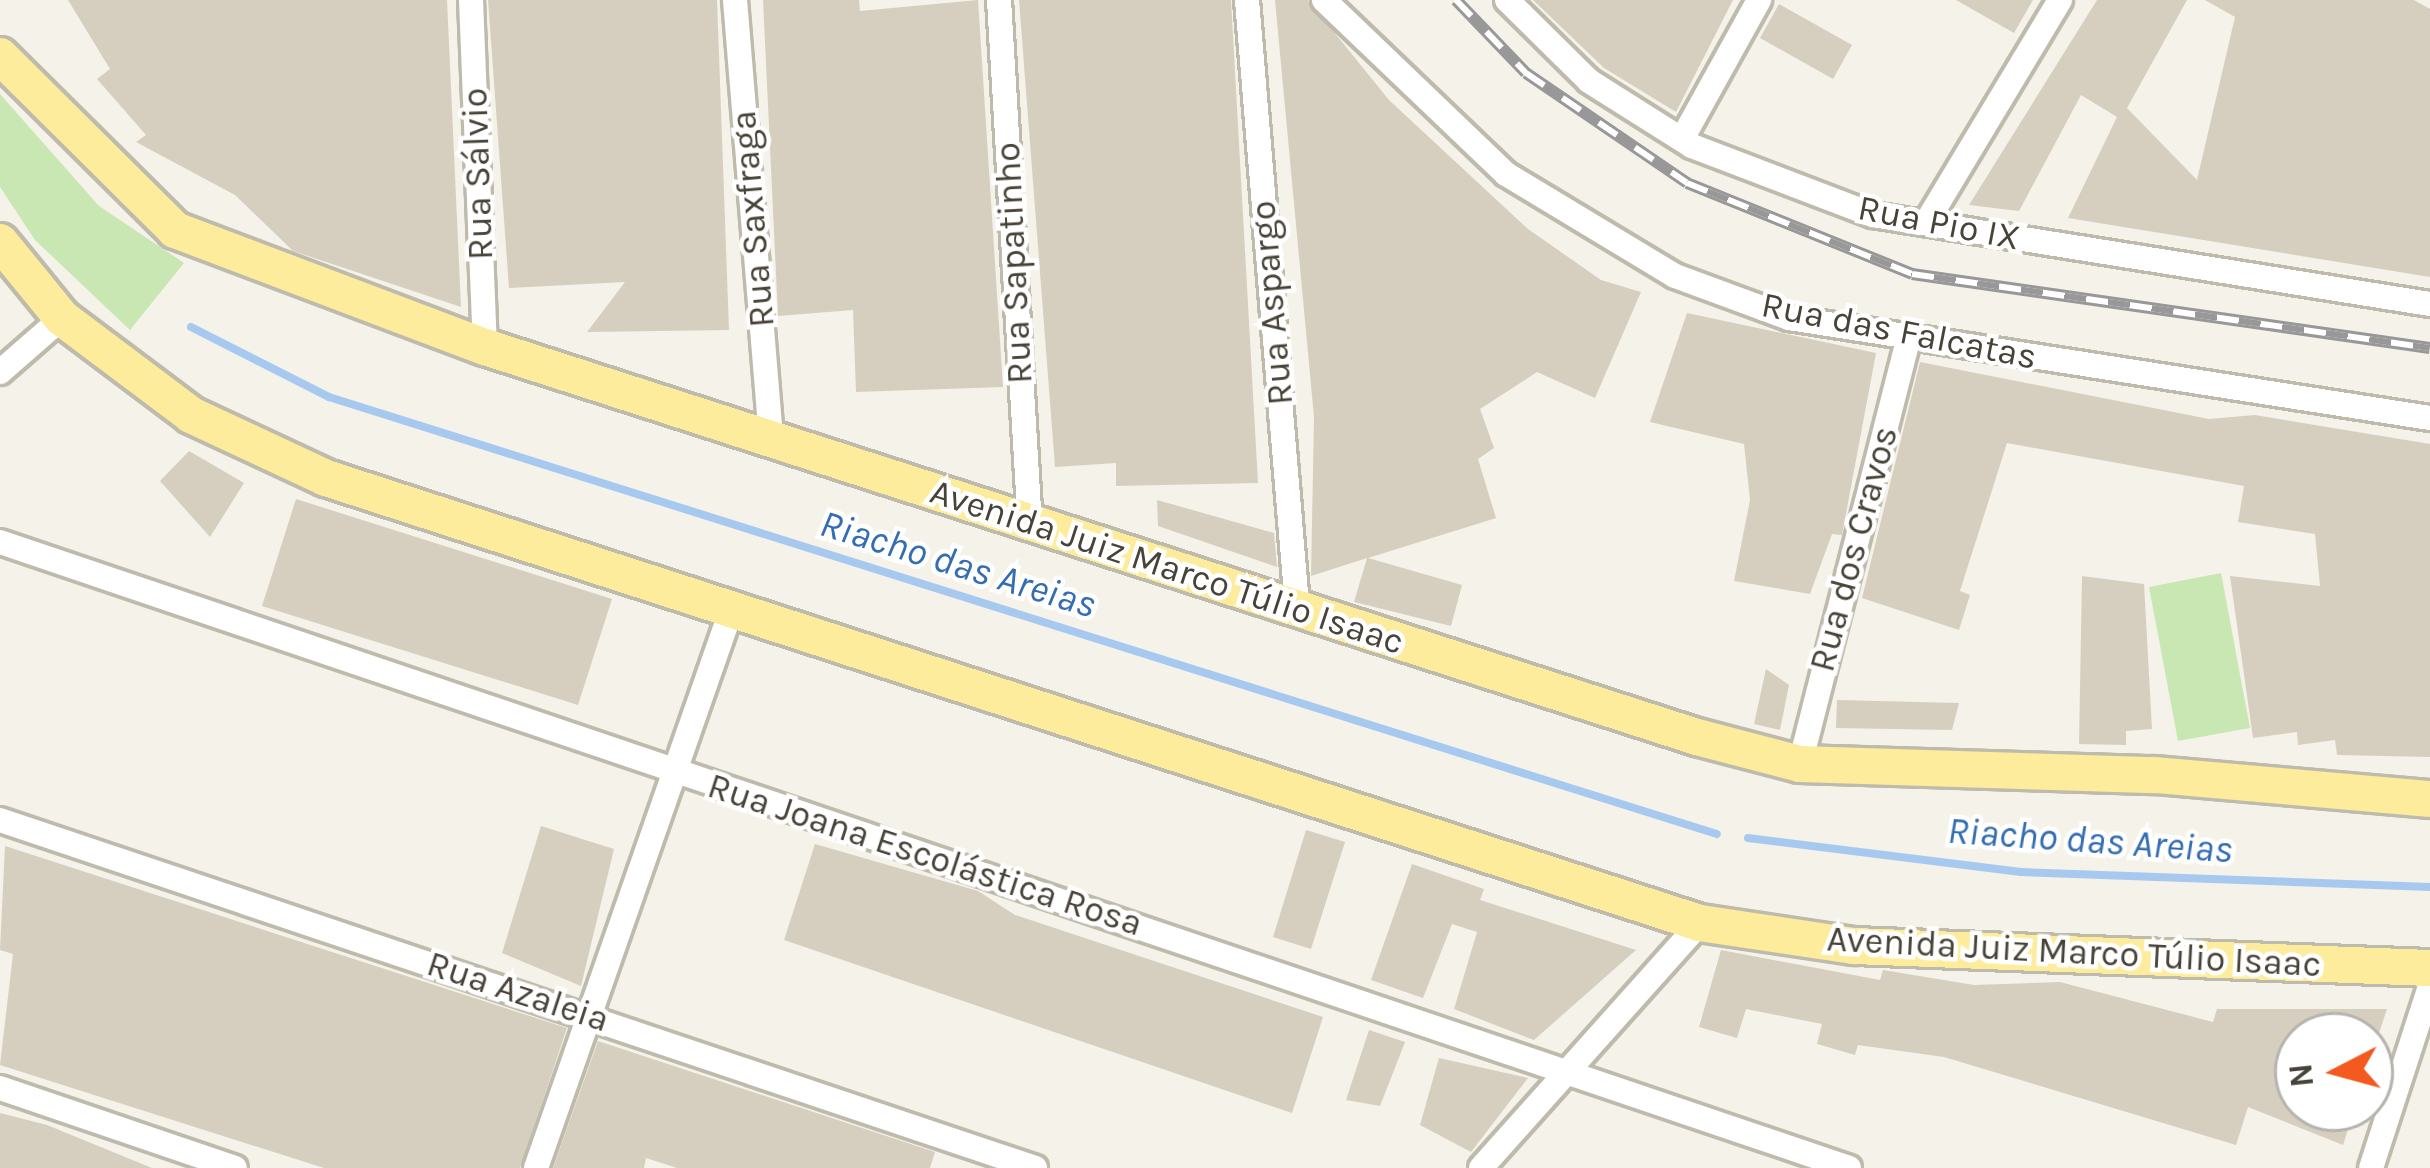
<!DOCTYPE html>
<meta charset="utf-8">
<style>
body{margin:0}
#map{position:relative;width:2430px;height:1168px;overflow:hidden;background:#f4f2e9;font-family:Karla,sans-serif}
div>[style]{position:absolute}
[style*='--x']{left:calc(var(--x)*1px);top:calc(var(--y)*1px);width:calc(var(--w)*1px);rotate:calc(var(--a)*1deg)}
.green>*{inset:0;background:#c9e7b3}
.stream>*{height:8px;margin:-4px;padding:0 4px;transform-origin:4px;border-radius:4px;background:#a7c9ef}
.building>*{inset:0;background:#d6cfbf}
.roads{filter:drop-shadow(3px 0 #bfbbac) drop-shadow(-3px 0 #bfbbac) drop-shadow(0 3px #bfbbac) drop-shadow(0 -3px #bfbbac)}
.street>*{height:24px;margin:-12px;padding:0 12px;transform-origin:12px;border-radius:12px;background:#fff}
.primary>*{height:36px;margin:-18px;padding:0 18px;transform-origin:18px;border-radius:18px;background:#fcec9b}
.rail>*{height:12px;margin-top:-6px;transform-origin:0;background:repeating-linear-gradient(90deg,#fff 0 22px,#989898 0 44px);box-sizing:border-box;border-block:3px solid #989898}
span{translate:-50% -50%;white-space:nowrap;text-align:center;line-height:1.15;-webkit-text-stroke:9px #fff;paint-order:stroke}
.street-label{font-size:36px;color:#484338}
.water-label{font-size:39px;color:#336db2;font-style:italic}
.north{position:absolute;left:2274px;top:1012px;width:120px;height:120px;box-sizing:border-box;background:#fff;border:3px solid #b6b4af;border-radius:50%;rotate:264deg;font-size:33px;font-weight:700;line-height:48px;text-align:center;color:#484338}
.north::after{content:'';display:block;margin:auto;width:42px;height:54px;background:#f45920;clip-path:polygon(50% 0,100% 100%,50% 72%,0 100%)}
</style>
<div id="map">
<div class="green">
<div style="clip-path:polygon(0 94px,99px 206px,184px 263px,130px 330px,35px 240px,0 187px)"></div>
<div style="clip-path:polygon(2221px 573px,2250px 728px,2178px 741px,2149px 587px)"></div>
</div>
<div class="stream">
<div style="--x:191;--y:327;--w:155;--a:26.9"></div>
<div style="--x:329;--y:397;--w:1455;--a:17.48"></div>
<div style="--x:1748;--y:838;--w:275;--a:7.1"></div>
<div style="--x:2021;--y:872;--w:409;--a:2.1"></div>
</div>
<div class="building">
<div style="clip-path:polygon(68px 0,447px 0,461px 307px,293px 251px,235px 195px,136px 142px,146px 135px,97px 79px,110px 69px)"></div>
<div style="clip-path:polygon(488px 0,717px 0,729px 330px,587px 332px,625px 282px,509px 288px)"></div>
<div style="clip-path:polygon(763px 0,859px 0,860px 11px,978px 0,1003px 387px,856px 392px,853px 310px,778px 316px)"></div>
<div style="clip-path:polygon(1019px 0,1231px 0,1258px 483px,1116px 486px,1116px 463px,1055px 467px)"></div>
<div style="clip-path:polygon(1275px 0,1308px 0,1389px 100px,1528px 229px,1601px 280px,1641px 292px,1595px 398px,1537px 372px,1480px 409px,1494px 448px,1478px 459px,1496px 518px,1368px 558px,1462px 585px,1451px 626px,1354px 602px,1367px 558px,1311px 576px,1314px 417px)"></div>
<div style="clip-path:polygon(1533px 0,1733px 0,1676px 112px,1604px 68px)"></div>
<div style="clip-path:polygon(1956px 0,2033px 0,2014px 33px)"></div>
<div style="clip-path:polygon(2097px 0,2187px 0,2127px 108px,2197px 180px,2235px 17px,2205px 0,2414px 0,2430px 9px,2430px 277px,2068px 218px,2117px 117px,2081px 95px,2019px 211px,1969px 205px)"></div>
<div style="clip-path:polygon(1779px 4px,1852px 45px,1833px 79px,1760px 38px)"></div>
<div style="clip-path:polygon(1687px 313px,1876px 353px,1842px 535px,1832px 534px,1810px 594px,1734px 581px,1750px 500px,1744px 444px,1650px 422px)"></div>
<div style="clip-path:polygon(1920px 362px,2209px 419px,2255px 415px,2430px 444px,2430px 757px,2337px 755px,2335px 740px,2298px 745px,2297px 732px,2253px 738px,2230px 576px,2320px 586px,2315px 534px,2238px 522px,2244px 486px,2007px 443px,1960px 591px,1970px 595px,1959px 630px,1862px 598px)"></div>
<div style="clip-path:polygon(189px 451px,244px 483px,210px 537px,160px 481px)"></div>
<div style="clip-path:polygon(296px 499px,612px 599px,578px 705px,262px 606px)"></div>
<div style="clip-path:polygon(1157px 500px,1274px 533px,1277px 567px,1158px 526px)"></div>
<div style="clip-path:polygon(2082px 576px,2144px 584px,2152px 729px,2126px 731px,2126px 745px,2079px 744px)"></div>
<div style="clip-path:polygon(1766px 669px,1789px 685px,1780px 730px,1754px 724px)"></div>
<div style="clip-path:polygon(1837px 700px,1959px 703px,1952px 730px,1836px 728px)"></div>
<div style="clip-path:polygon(541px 826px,614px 849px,581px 986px,502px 953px)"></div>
<div style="clip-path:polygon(1306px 830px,1345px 842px,1311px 949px,1273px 937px)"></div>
<div style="clip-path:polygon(815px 844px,978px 891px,1015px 915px,1323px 1017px,1292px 1113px,784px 940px)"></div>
<div style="clip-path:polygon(5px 846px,567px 1028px,520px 1168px,324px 1168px,0 1065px,13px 954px,0 950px)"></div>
<div style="clip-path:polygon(1412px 864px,1484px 889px,1480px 900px,1636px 950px,1534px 1040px,1454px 1009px,1477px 932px,1452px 924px,1423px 998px,1371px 980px)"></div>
<div style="clip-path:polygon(1721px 950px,1880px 980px,1883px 970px,1974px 985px,2060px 982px,2213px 1022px,2217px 1009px,2387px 1009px,2378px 1036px,2298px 1036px,2298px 1108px,2355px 1108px,2343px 1145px,2248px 1107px,2236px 1145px,1944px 1057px,1858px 1045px,1855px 1055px,1817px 1044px,1822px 1024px,1746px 1009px,1737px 1038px,1699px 1027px)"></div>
<div style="clip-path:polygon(1369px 1030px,1405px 1042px,1380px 1106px,1346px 1100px)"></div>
<div style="clip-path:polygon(598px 1041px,935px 1152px,930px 1168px,677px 1168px,646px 1158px,644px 1168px,553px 1168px)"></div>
<div style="clip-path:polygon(1439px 1058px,1528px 1078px,1471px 1152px,1420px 1125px)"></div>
<div style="clip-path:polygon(0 1113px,47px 1125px,152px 1168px,0 1168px)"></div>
</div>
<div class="roads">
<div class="street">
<div style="--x:471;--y:0;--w:347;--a:87.7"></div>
<div style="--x:735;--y:0;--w:439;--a:85.3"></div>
<div style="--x:999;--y:0;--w:527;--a:86.63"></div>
<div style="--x:1247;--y:0;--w:608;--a:85.28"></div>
<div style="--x:1324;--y:0;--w:252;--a:43.7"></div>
<div style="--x:1506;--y:174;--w:197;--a:31.1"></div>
<div style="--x:1675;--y:276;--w:121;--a:20.2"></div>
<div style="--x:1789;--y:318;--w:649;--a:8.87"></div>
<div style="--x:1507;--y:0;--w:115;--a:44.6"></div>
<div style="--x:1589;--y:81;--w:122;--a:32.3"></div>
<div style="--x:1692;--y:146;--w:194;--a:20.9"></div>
<div style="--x:1873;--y:215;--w:564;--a:9.08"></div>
<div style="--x:1682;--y:139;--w:159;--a:-61"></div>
<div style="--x:1926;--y:223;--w:260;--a:-59"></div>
<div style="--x:0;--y:372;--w:82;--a:-41.1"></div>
<div style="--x:0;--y:542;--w:1952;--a:18.7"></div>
<div style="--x:1800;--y:764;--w:444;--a:-75.7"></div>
<div style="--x:0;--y:820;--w:1092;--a:18.58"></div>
<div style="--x:0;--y:1088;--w:248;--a:18.8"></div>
<div style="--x:536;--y:1168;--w:593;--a:-70.71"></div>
<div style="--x:1481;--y:1168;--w:329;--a:-48.2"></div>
<div style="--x:2371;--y:1168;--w:191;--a:-72"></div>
</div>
<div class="primary">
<div style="--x:0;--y:56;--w:247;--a:44.8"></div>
<div style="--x:175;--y:230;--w:331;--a:20.7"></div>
<div style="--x:485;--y:347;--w:1273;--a:17.84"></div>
<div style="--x:1697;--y:737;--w:106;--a:14.7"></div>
<div style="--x:1800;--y:764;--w:355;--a:1.8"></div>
<div style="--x:2155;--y:775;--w:276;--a:5"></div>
<div style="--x:0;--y:242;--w:98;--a:50.8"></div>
<div style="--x:62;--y:318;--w:161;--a:36.9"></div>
<div style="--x:191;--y:415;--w:149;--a:25"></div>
<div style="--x:326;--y:478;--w:1444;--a:17.95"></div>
<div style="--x:1700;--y:923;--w:156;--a:8.5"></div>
<div style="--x:1854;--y:946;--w:576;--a:2.19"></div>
</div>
</div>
<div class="rail">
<div style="--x:1456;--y:0;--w:101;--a:46.2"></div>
<div style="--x:1526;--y:73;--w:195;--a:34.3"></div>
<div style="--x:1687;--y:183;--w:243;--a:22"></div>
<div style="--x:1912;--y:274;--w:523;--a:8.13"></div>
</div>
<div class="street-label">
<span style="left:478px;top:174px;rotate:-92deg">Rua Sálvio</span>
<span style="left:753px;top:219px;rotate:-95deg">Rua Saxfraga</span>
<span style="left:1939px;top:223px;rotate:11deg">Rua Pio IX</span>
<span style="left:1014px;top:263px;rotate:-93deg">Rua Sapatinho</span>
<span style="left:1272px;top:303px;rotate:-95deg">Rua Aspargo</span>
<span style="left:1899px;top:331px;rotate:11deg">Rua das Falcatas</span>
<span style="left:1854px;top:549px;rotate:-75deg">Rua dos Cravos</span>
<span style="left:1167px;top:567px;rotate:18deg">Avenida Juiz Marco Túlio Isaac</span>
<span style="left:925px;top:855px;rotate:18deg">Rua Joana Escolástica Rosa</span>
<span style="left:2074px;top:952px;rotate:3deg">Avenida Juiz Marco Túlio Isaac</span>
<span style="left:518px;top:992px;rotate:18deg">Rua Azaleia</span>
</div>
<div class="water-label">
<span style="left:958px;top:564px;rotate:17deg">Riacho das Areias</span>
<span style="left:2090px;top:840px;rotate:4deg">Riacho das Areias</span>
</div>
<div class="north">N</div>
</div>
